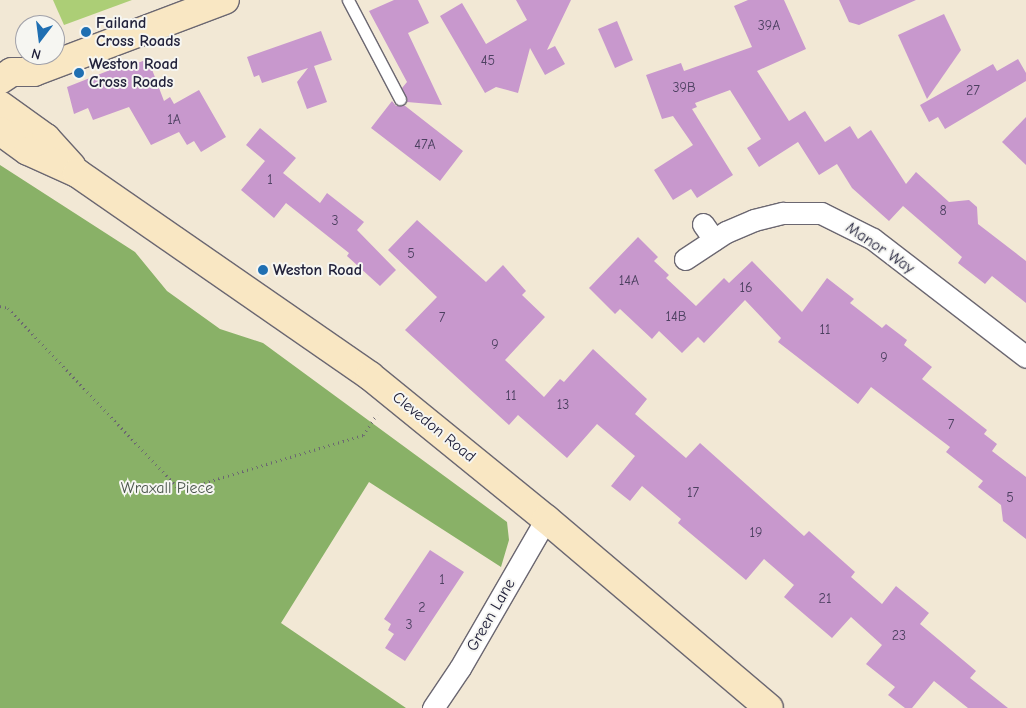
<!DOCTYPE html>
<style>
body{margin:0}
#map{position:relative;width:1026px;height:708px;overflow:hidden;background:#f2e8d5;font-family:"Comic Neue",sans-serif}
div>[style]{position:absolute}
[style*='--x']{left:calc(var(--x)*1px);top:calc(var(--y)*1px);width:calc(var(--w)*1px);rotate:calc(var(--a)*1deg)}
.green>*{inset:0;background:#acce76}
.forest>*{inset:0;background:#89b167}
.building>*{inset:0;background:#c898cd}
.path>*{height:3px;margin-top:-1.5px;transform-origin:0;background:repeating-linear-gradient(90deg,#6b6771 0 1px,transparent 0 5px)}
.roads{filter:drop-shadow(1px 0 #6b6771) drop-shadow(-1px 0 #6b6771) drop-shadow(0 1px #6b6771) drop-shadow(0 -1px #6b6771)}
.service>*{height:11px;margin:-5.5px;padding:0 5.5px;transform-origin:5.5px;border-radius:5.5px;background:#fff}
.minor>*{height:21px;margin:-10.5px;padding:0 10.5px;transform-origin:10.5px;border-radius:10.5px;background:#fff}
.secondary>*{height:28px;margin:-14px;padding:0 14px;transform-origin:14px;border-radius:14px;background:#f9e7c3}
.dots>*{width:14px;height:14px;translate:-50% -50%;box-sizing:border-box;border:2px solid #f6f6f2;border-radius:50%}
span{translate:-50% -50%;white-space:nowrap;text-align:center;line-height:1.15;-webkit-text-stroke:4px #f6f6f2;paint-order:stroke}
.number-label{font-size:14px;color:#4c4060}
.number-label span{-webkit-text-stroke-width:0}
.poi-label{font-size:16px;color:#22223b;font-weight:700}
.left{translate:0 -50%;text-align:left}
.street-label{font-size:16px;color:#22223b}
.park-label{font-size:16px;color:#4b564d}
.north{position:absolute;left:15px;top:15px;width:50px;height:50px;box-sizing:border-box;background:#f6f6f2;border:1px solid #a1a1a9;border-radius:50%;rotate:195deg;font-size:14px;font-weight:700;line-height:20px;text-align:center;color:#22223b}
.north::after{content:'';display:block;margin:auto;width:18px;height:22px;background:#1f6fb2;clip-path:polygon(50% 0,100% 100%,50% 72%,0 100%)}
</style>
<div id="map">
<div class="green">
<div style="clip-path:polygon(53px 0,132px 0,64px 25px)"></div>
</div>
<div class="forest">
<div style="clip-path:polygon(0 165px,135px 252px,167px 291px,220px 329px,263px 343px,507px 522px,509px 540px,501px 567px,369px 482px,281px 623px,406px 708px,0 708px)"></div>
</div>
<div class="building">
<div style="clip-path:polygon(394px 0,418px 0,429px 23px,408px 33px,442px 105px,407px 102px,402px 88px,407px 82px,369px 11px)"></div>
<div style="clip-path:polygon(516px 0,571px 0,547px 50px,555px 46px,565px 64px,545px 75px,530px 48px,518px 93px,496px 87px,485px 93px,440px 16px,462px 3px,486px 44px,527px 20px)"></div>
<div style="clip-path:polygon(748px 0,784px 0,806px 49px,757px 71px,789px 121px,805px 111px,825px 142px,850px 126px,858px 139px,871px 130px,906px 184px,916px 172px,949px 202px,969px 200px,977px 207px,978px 224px,1026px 261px,1026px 303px,992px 276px,985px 284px,958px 263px,962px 257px,903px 206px,889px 221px,852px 188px,837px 164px,819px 175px,798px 142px,759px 167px,747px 148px,761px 139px,730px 90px,695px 103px,697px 107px,692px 109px,733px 175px,697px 198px,691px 189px,673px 200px,654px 170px,693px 145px,673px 116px,662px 119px,646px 75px,681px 63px,684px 71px,752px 47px,734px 6px)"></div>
<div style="clip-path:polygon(839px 0,916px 0,859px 25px,849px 22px)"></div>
<div style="clip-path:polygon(944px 14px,961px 50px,927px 99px,898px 35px)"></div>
<div style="clip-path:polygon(617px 21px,633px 60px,615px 68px,598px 29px)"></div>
<div style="clip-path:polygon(321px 31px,332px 60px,314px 66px,327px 102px,307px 109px,297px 82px,308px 68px,262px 83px,259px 75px,254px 77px,247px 57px)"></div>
<div style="clip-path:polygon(148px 59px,164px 101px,170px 97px,174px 104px,199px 90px,226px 137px,201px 152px,194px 141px,187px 145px,179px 132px,151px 145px,129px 107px,93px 120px,88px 108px,74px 114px,67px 87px,133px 61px,135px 64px)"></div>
<div style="clip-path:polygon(1018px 59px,1026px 73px,1026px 81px,945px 129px,938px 117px,929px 122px,920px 105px,993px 64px,997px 71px)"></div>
<div style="clip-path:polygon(392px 101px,396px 106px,404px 105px,463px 151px,440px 181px,371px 128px)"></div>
<div style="clip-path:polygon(1026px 117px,1026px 165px,1002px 142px)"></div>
<div style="clip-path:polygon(260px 128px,296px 158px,283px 173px,320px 203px,327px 193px,364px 222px,357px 230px,396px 270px,380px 286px,347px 256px,349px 253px,286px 203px,274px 218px,241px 190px,265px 161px,246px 145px)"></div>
<div style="clip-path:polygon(417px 220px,486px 282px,503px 265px,526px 291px,522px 295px,545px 317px,505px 360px,544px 397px,560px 379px,564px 382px,593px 349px,647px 399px,635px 414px,686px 458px,700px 443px,804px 536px,809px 531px,855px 572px,851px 577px,882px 604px,896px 586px,929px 613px,920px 624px,976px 671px,970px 678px,1008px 708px,968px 708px,934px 681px,912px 708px,905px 708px,888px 695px,895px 687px,866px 664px,882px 645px,851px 617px,832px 638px,784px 597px,794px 585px,764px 559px,746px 580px,678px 523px,681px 519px,642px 486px,630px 501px,611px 486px,635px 456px,597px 424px,567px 458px,518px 415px,509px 425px,405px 330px,437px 297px,388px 250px)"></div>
<div style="clip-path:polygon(638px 237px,658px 257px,654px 261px,669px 275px,666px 278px,696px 306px,724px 278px,729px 283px,752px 261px,802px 312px,827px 278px,854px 299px,850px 303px,882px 328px,886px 324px,907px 340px,904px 345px,932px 367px,922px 379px,987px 430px,984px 434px,997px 444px,992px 451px,1026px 477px,1026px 539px,1003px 521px,1001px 505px,978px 487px,983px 481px,946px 452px,950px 447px,871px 387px,858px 404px,778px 342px,781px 338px,745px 300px,704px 343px,698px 337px,682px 353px,659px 331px,652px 339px,620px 309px,615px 314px,589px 288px)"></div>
<div style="clip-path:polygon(430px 550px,464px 572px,405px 661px,385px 648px,394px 634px,388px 630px,391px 624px,384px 619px)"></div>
</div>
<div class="path">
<div style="--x:0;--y:306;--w:8;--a:14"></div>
<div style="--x:8;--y:308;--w:250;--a:46.6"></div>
<div style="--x:180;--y:490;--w:191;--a:-16.7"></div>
<div style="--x:363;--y:435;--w:25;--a:-56"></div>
</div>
<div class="roads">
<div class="service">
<div style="--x:348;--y:0;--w:112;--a:62.3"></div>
</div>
<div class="minor">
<div style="--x:703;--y:224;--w:19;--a:55"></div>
<div style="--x:685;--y:259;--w:49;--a:-33.4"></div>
<div style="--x:726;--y:232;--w:30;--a:-23"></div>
<div style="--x:754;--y:220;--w:30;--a:-14"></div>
<div style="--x:783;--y:213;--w:38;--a:0"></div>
<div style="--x:821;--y:213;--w:58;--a:26.6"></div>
<div style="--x:873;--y:239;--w:193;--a:37.6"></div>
<div style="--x:433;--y:708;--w:48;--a:-56"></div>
<div style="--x:460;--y:668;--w:172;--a:-60"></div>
</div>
<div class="secondary">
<div style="--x:0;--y:80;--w:14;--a:-34"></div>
<div style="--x:12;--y:72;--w:22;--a:0"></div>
<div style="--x:34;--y:72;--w:204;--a:-20.7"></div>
<div style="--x:0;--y:105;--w:57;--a:35.7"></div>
<div style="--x:46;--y:138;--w:38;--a:48"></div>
<div style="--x:0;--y:131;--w:34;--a:36"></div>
<div style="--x:28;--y:151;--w:54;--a:24.2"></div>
<div style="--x:77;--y:173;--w:356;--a:34.7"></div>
<div style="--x:370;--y:376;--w:227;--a:39.1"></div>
<div style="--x:546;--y:519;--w:292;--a:40.3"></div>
</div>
</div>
<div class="dots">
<div style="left:86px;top:32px;background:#1f6fb2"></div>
<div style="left:79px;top:73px;background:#1f6fb2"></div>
<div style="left:263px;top:270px;background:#1f6fb2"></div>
</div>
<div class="number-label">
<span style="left:769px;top:26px">39A</span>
<span style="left:488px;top:61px">45</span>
<span style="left:684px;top:88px">39B</span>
<span style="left:973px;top:91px">27</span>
<span style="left:174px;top:120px">1A</span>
<span style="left:425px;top:145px">47A</span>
<span style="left:270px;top:180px">1</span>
<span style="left:943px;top:211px">8</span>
<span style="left:335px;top:221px">3</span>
<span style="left:411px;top:254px">5</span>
<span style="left:629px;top:281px">14A</span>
<span style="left:746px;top:288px">16</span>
<span style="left:676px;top:317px">14B</span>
<span style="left:442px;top:318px">7</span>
<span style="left:825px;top:330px">11</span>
<span style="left:495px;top:345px">9</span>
<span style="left:884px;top:358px">9</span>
<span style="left:511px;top:396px">11</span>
<span style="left:563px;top:405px">13</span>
<span style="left:951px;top:425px">7</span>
<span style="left:693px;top:493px">17</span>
<span style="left:1010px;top:498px">5</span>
<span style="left:756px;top:533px">19</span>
<span style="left:442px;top:580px">1</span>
<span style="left:825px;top:599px">21</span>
<span style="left:422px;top:608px">2</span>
<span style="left:409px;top:625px">3</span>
<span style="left:899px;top:636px">23</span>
</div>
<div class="poi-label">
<span class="left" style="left:96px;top:32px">Failand<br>Cross Roads</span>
<span class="left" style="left:89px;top:73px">Weston Road<br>Cross Roads</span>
<span class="left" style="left:273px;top:270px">Weston Road</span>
</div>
<div class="street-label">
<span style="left:880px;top:248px;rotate:34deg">Manor Way</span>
<span style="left:434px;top:427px;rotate:39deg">Clevedon Road</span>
<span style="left:491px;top:615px;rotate:-60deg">Green Lane</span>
</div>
<div class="park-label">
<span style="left:167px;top:488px">Wraxall Piece</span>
</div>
<div class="north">N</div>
</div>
